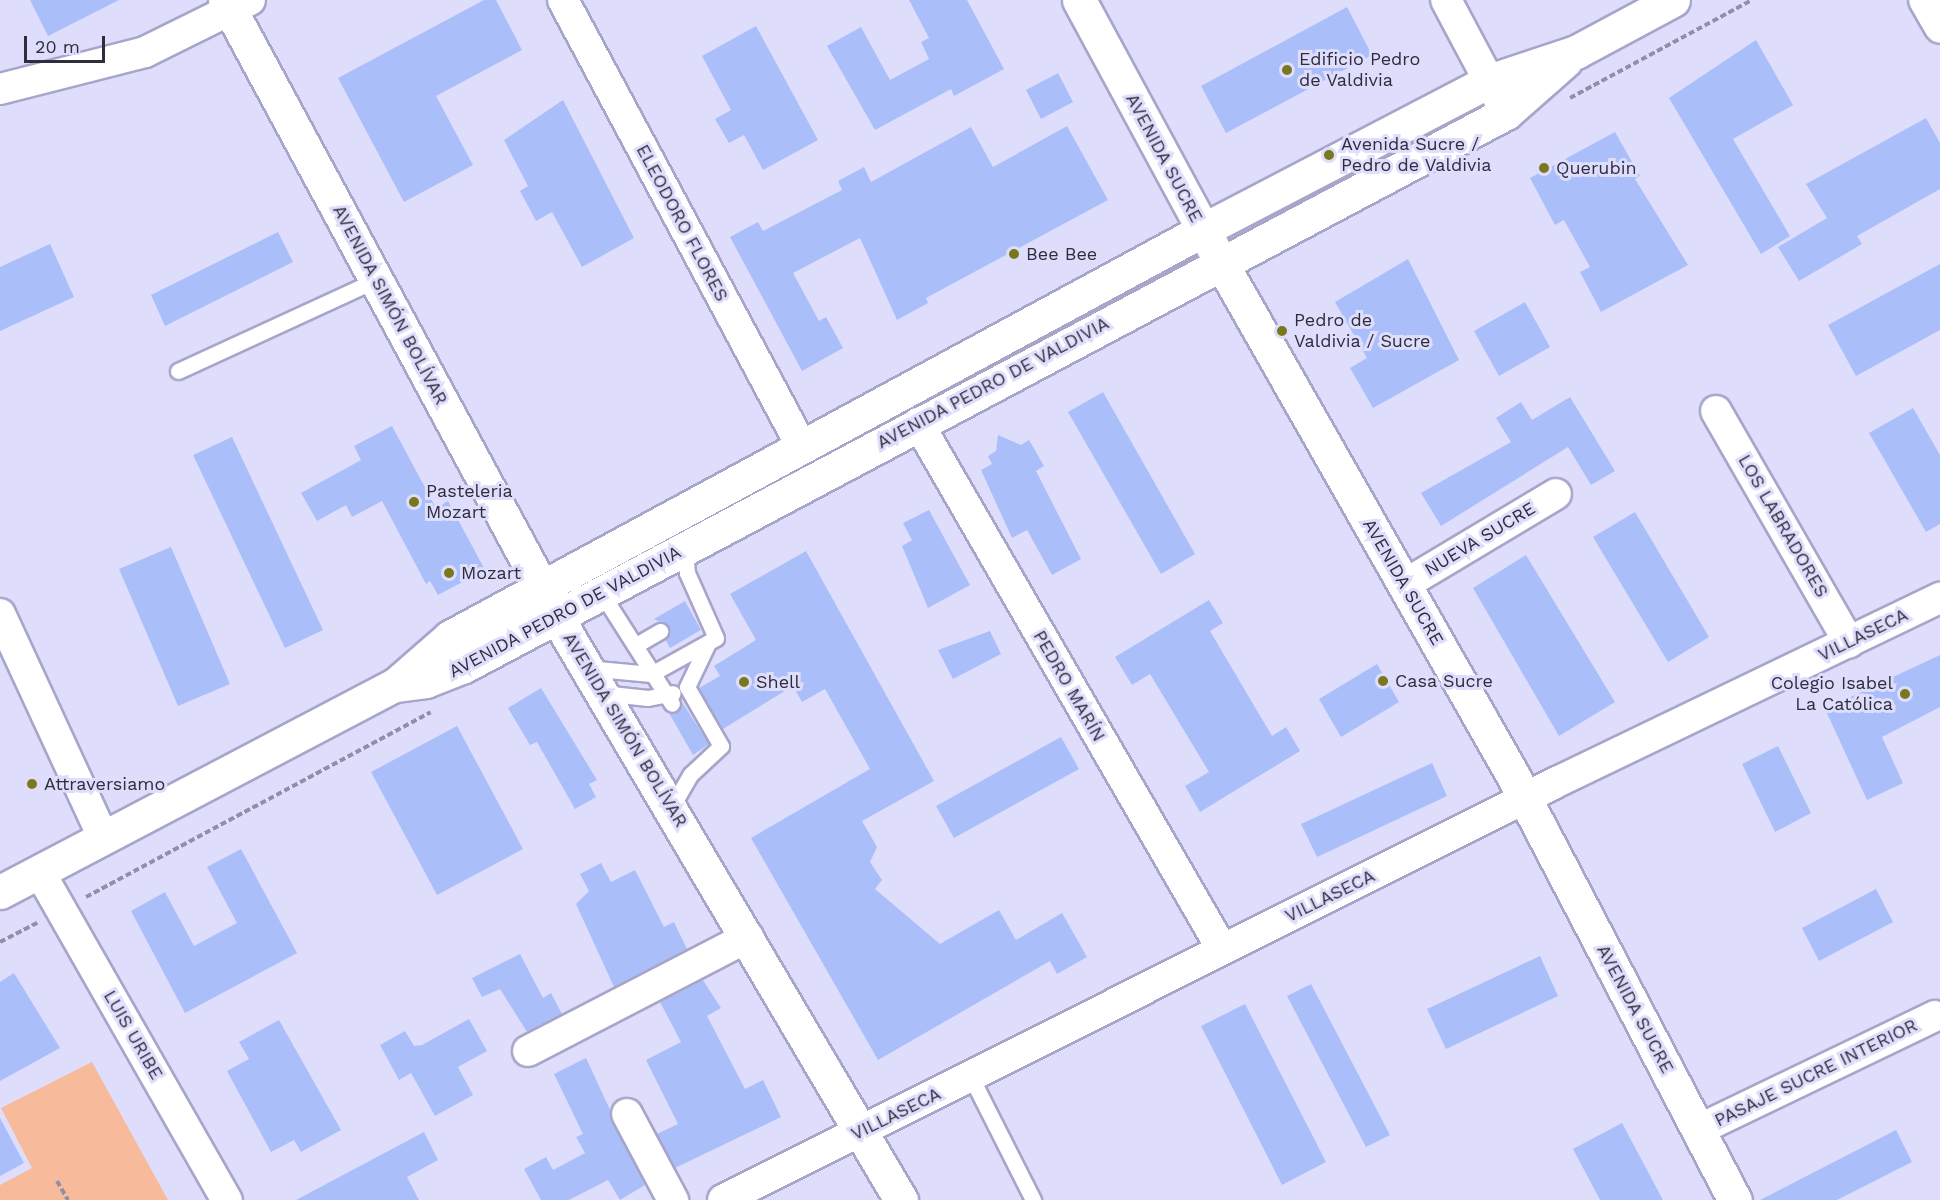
<!DOCTYPE html>
<meta charset="utf-8">
<style>
body{margin:0}
#map{position:relative;width:1940px;height:1200px;overflow:hidden;background:#dfddfc;font-family:"Work Sans",sans-serif}
div>[style]{position:absolute}
[style*='--x']{left:calc(var(--x)*1px);top:calc(var(--y)*1px);width:calc(var(--w)*1px);rotate:calc(var(--a)*1deg)}
.green>*{inset:0;background:#f7ba9b}
.building>*{inset:0;background:#aabffa}
.path>*{height:4px;margin-top:-2px;transform-origin:0;background:repeating-linear-gradient(90deg,#918fa7 0 6px,transparent 0 9px)}
.roads{filter:drop-shadow(2px 0 #a7a5ca) drop-shadow(-2px 0 #a7a5ca) drop-shadow(0 2px #a7a5ca) drop-shadow(0 -2px #a7a5ca)}
.service>*{height:15px;margin:-7.5px;padding:0 7.5px;transform-origin:7.5px;border-radius:7.5px;background:#fff}
.minor>*{height:30px;margin:-15px;padding:0 15px;transform-origin:15px;border-radius:15px;background:#fff}
.tertiary>*{height:33px;margin:-16.5px;padding:0 16.5px;transform-origin:16.5px;border-radius:16.5px;background:#fff}
.secondary>*{height:33px;margin:-16.5px;padding:0 16.5px;transform-origin:16.5px;border-radius:16.5px;background:#fff}
.dots>*{width:16px;height:16px;translate:-50% -50%;box-sizing:border-box;border:3px solid #dfddfc;border-radius:50%}
span{translate:-50% -50%;white-space:nowrap;text-align:center;line-height:1.15;-webkit-text-stroke:6px #dfddfc;paint-order:stroke}
.poi-label{font-size:18px;color:#2e2d3c}
.left{translate:0 -50%;text-align:left}
.right{translate:-100% -50%;text-align:right}
.street-label{font-size:18px;color:#2e2d3c}
.scale{position:absolute;left:24px;top:36px;width:81px;height:27px;box-sizing:border-box;border:3px solid #2e2d3c;border-top:0;padding-left:8px;font-size:18px;line-height:21px;white-space:nowrap;color:#2e2d3c;-webkit-text-stroke:4px #dfddfc;paint-order:stroke}
</style>
<div id="map">
<div class="green">
<div style="clip-path:polygon(92px 1062px,168px 1200px,0 1200px,0 1185px,32px 1168px,1px 1108px)"></div>
</div>
<div class="building">
<div style="clip-path:polygon(30px 0,119px 0,48px 36px)"></div>
<div style="clip-path:polygon(484px 0,496px 0,522px 50px,436px 96px,473px 165px,404px 202px,338px 78px)"></div>
<div style="clip-path:polygon(909px 0,967px 0,1004px 69px,954px 96px,951px 89px,875px 130px,827px 46px,861px 27px,890px 80px,929px 59px,921px 42px,929px 38px)"></div>
<div style="clip-path:polygon(1347px 7px,1372px 55px,1226px 133px,1201px 86px)"></div>
<div style="clip-path:polygon(756px 26px,818px 140px,763px 170px,744px 135px,729px 143px,715px 119px,731px 110px,702px 56px)"></div>
<div style="clip-path:polygon(1756px 40px,1793px 105px,1733px 139px,1790px 236px,1761px 254px,1669px 98px)"></div>
<div style="clip-path:polygon(1058px 73px,1073px 102px,1041px 119px,1026px 90px)"></div>
<div style="clip-path:polygon(563px 100px,634px 238px,582px 267px,552px 212px,536px 221px,520px 191px,528px 186px,504px 140px)"></div>
<div style="clip-path:polygon(1926px 118px,1940px 143px,1940px 189px,1857px 236px,1862px 244px,1799px 281px,1778px 247px,1827px 218px,1806px 184px)"></div>
<div style="clip-path:polygon(1067px 126px,1108px 200px,926px 298px,928px 303px,897px 320px,860px 238px,793px 273px,819px 321px,826px 317px,843px 348px,802px 371px,730px 237px,758px 222px,763px 231px,842px 190px,838px 181px,864px 167px,871px 182px,971px 127px,993px 167px)"></div>
<div style="clip-path:polygon(1615px 132px,1640px 176px,1635px 179px,1688px 265px,1601px 312px,1580px 272px,1590px 267px,1564px 220px,1555px 225px,1530px 178px)"></div>
<div style="clip-path:polygon(278px 232px,293px 262px,165px 326px,151px 295px)"></div>
<div style="clip-path:polygon(50px 244px,74px 297px,0 331px,0 267px)"></div>
<div style="clip-path:polygon(1408px 259px,1459px 360px,1373px 408px,1350px 368px,1367px 358px,1335px 302px)"></div>
<div style="clip-path:polygon(1940px 264px,1940px 330px,1856px 376px,1828px 325px)"></div>
<div style="clip-path:polygon(1525px 302px,1550px 347px,1499px 376px,1474px 331px)"></div>
<div style="clip-path:polygon(1103px 392px,1195px 554px,1161px 574px,1068px 412px)"></div>
<div style="clip-path:polygon(1570px 397px,1615px 471px,1591px 485px,1568px 447px,1441px 526px,1421px 493px,1511px 442px,1496px 418px,1521px 402px,1532px 420px)"></div>
<div style="clip-path:polygon(1913px 408px,1940px 455px,1940px 524px,1926px 532px,1869px 433px)"></div>
<div style="clip-path:polygon(392px 426px,436px 508px,448px 501px,485px 570px,438px 595px,430px 581px,426px 584px,382px 501px,352px 517px,346px 505px,317px 521px,301px 493px,361px 460px,354px 446px)"></div>
<div style="clip-path:polygon(998px 435px,1021px 445px,1029px 440px,1044px 466px,1036px 471px,1081px 559px,1052px 575px,1027px 530px,1012px 538px,981px 470px,992px 464px,988px 456px,996px 451px)"></div>
<div style="clip-path:polygon(232px 437px,323px 630px,285px 648px,193px 455px)"></div>
<div style="clip-path:polygon(929px 510px,970px 585px,928px 608px,902px 546px,912px 540px,903px 523px)"></div>
<div style="clip-path:polygon(1635px 512px,1709px 637px,1668px 662px,1593px 537px)"></div>
<div style="clip-path:polygon(171px 547px,230px 684px,178px 706px,119px 569px)"></div>
<div style="clip-path:polygon(806px 551px,934px 781px,862px 821px,877px 847px,870px 862px,882px 880px,875px 889px,940px 944px,999px 910px,1016px 940px,1062px 913px,1087px 957px,1057px 974px,1050px 961px,878px 1060px,751px 838px,870px 769px,825px 689px,802px 702px,793px 686px,723px 729px,699px 688px,720px 676px,714px 666px,756px 640px,730px 594px)"></div>
<div style="clip-path:polygon(1526px 555px,1615px 702px,1559px 736px,1473px 588px)"></div>
<div style="clip-path:polygon(1209px 600px,1223px 623px,1210px 631px,1272px 736px,1286px 727px,1300px 751px,1200px 812px,1185px 786px,1209px 772px,1150px 674px,1132px 685px,1115px 657px)"></div>
<div style="clip-path:polygon(685px 601px,701px 630px,670px 648px,665px 639px,669px 627px,654px 619px)"></div>
<div style="clip-path:polygon(990px 631px,1001px 654px,953px 679px,938px 650px)"></div>
<div style="clip-path:polygon(1940px 655px,1940px 707px,1882px 737px,1903px 783px,1867px 800px,1825px 709px)"></div>
<div style="clip-path:polygon(1377px 664px,1399px 702px,1341px 737px,1319px 699px)"></div>
<div style="clip-path:polygon(541px 688px,597px 780px,589px 784px,596px 797px,575px 809px,537px 742px,530px 745px,508px 708px)"></div>
<div style="clip-path:polygon(680px 699px,709px 744px,693px 755px,669px 713px,680px 709px)"></div>
<div style="clip-path:polygon(457px 726px,523px 849px,437px 895px,371px 772px)"></div>
<div style="clip-path:polygon(1061px 737px,1079px 769px,954px 838px,936px 806px)"></div>
<div style="clip-path:polygon(1778px 746px,1811px 813px,1775px 832px,1742px 764px)"></div>
<div style="clip-path:polygon(1432px 763px,1447px 796px,1317px 857px,1301px 824px)"></div>
<div style="clip-path:polygon(241px 849px,297px 953px,185px 1013px,131px 911px,165px 892px,194px 946px,237px 923px,207px 867px)"></div>
<div style="clip-path:polygon(601px 863px,611px 882px,635px 870px,664px 927px,674px 922px,687px 949px,614px 987px,576px 904px,589px 891px,580px 874px)"></div>
<div style="clip-path:polygon(1876px 889px,1893px 922px,1819px 961px,1802px 928px)"></div>
<div style="clip-path:polygon(520px 954px,543px 998px,551px 993px,562px 1014px,527px 1032px,500px 989px,482px 997px,472px 978px)"></div>
<div style="clip-path:polygon(1540px 956px,1558px 996px,1446px 1049px,1427px 1009px)"></div>
<div style="clip-path:polygon(14px 973px,60px 1048px,0 1081px,0 982px)"></div>
<div style="clip-path:polygon(703px 980px,721px 1008px,707px 1016px,745px 1089px,763px 1080px,781px 1117px,675px 1168px,657px 1134px,678px 1124px,646px 1060px,681px 1042px,660px 1002px)"></div>
<div style="clip-path:polygon(1311px 984px,1390px 1135px,1366px 1147px,1287px 996px)"></div>
<div style="clip-path:polygon(1245px 1004px,1326px 1162px,1282px 1185px,1201px 1026px)"></div>
<div style="clip-path:polygon(469px 1019px,487px 1051px,458px 1067px,473px 1095px,435px 1116px,411px 1073px,399px 1080px,380px 1045px,405px 1031px,414px 1046px,422px 1045px)"></div>
<div style="clip-path:polygon(279px 1020px,341px 1130px,301px 1152px,294px 1140px,271px 1152px,227px 1071px,249px 1059px,239px 1042px)"></div>
<div style="clip-path:polygon(586px 1058px,645px 1185px,620px 1200px,608px 1180px,569px 1200px,541px 1200px,524px 1169px,546px 1157px,553px 1170px,585px 1153px,576px 1137px,583px 1134px,554px 1074px)"></div>
<div style="clip-path:polygon(0 1118px,24px 1163px,0 1176px)"></div>
<div style="clip-path:polygon(1622px 1123px,1663px 1200px,1600px 1200px,1573px 1149px)"></div>
<div style="clip-path:polygon(1896px 1130px,1912px 1162px,1837px 1200px,1760px 1200px)"></div>
<div style="clip-path:polygon(424px 1132px,438px 1160px,407px 1177px,419px 1200px,296px 1200px)"></div>
</div>
<div class="path">
<div style="--x:1570;--y:98;--w:207;--a:-28.3"></div>
<div style="--x:86;--y:897;--w:391;--a:-28.2"></div>
<div style="--x:0;--y:942;--w:42;--a:-27.2"></div>
<div style="--x:57;--y:1181;--w:22;--a:60"></div>
</div>
<div class="roads">
<div class="service">
<div style="--x:178;--y:371;--w:218;--a:-24.7"></div>
<div style="--x:602;--y:594;--w:130;--a:57.5"></div>
<div style="--x:636;--y:645;--w:28;--a:-30"></div>
<div style="--x:587;--y:668;--w:64;--a:5.4"></div>
<div style="--x:651;--y:674;--w:74;--a:-29"></div>
<div style="--x:716;--y:638;--w:71;--a:-114"></div>
<div style="--x:687;--y:573;--w:24;--a:-95"></div>
<div style="--x:602;--y:693;--w:46;--a:6.2"></div>
<div style="--x:648;--y:698;--w:25;--a:-11"></div>
<div style="--x:671;--y:808;--w:39;--a:-60"></div>
<div style="--x:691;--y:774;--w:41;--a:-43"></div>
<div style="--x:721;--y:746;--w:68;--a:-120"></div>
<div style="--x:687;--y:687;--w:49;--a:-64.5"></div>
<div style="--x:971;--y:1077;--w:138;--a:63.2"></div>
</div>
<div class="minor">
<div style="--x:563;--y:0;--w:507;--a:61.87"></div>
<div style="--x:1446;--y:0;--w:128;--a:62"></div>
<div style="--x:1924;--y:0;--w:32;--a:60"></div>
<div style="--x:0;--y:89;--w:150;--a:-14.3"></div>
<div style="--x:145;--y:52;--w:117;--a:-26.3"></div>
<div style="--x:1716;--y:411;--w:267;--a:60.1"></div>
<div style="--x:918;--y:423;--w:608;--a:59.97"></div>
<div style="--x:1404;--y:585;--w:177;--a:-30.9"></div>
<div style="--x:0;--y:614;--w:246;--a:65.2"></div>
<div style="--x:39;--y:871;--w:379;--a:60.3"></div>
<div style="--x:528;--y:1051;--w:248;--a:-27.4"></div>
<div style="--x:627;--y:1114;--w:98;--a:61.9"></div>
<div style="--x:1698;--y:1130;--w:263;--a:-25.7"></div>
<div style="--x:723;--y:1200;--w:933;--a:-26.62"></div>
<div style="--x:1557;--y:782;--w:425;--a:-25.7"></div>
</div>
<div class="tertiary">
<div style="--x:225;--y:0;--w:725;--a:61.67"></div>
<div style="--x:569;--y:638;--w:653;--a:59.43"></div>
<div style="--x:1079;--y:0;--w:297;--a:61.6"></div>
<div style="--x:1220;--y:261;--w:590;--a:60.35"></div>
<div style="--x:1512;--y:774;--w:481;--a:62.4"></div>
</div>
<div class="secondary">
<div style="--x:395;--y:685;--w:31;--a:-7"></div>
<div style="--x:426;--y:681;--w:41;--a:-21.5"></div>
<div style="--x:464;--y:666;--w:1180;--a:-27.96"></div>
<div style="--x:1506;--y:113;--w:79;--a:-41.4"></div>
<div style="--x:0;--y:892;--w:446;--a:-27.7"></div>
<div style="--x:395;--y:685;--w:73;--a:-41.1"></div>
<div style="--x:450;--y:637;--w:856;--a:-28.39"></div>
<div style="--x:1203;--y:230;--w:322;--a:-27.5"></div>
<div style="--x:1489;--y:81;--w:92;--a:-18.4"></div>
<div style="--x:1576;--y:52;--w:110;--a:-28.2"></div>
</div>
</div>
<div class="dots">
<div style="left:1287px;top:70px;background:#79781e"></div>
<div style="left:1329px;top:155px;background:#79781e"></div>
<div style="left:1544px;top:168px;background:#79781e"></div>
<div style="left:1014px;top:254px;background:#79781e"></div>
<div style="left:1282px;top:331px;background:#79781e"></div>
<div style="left:414px;top:502px;background:#79781e"></div>
<div style="left:449px;top:573px;background:#79781e"></div>
<div style="left:1383px;top:681px;background:#79781e"></div>
<div style="left:744px;top:682px;background:#79781e"></div>
<div style="left:1905px;top:694px;background:#79781e"></div>
<div style="left:32px;top:784px;background:#79781e"></div>
</div>
<div class="poi-label">
<span class="left" style="left:1299px;top:70px">Edificio Pedro<br>de Valdivia</span>
<span class="left" style="left:1341px;top:155px">Avenida Sucre /<br>Pedro de Valdivia</span>
<span class="left" style="left:1556px;top:168px">Querubin</span>
<span class="left" style="left:1026px;top:254px">Bee Bee</span>
<span class="left" style="left:1294px;top:331px">Pedro de<br>Valdivia / Sucre</span>
<span class="left" style="left:426px;top:502px">Pasteleria<br>Mozart</span>
<span class="left" style="left:461px;top:573px">Mozart</span>
<span class="left" style="left:1395px;top:681px">Casa Sucre</span>
<span class="left" style="left:756px;top:682px">Shell</span>
<span class="right" style="left:1893px;top:694px">Colegio Isabel<br>La Católica</span>
<span class="left" style="left:44px;top:784px">Attraversiamo</span>
</div>
<div class="street-label">
<span style="left:1164px;top:158px;rotate:62deg">AVENIDA SUCRE</span>
<span style="left:682px;top:223px;rotate:62deg">ELEODORO FLORES</span>
<span style="left:390px;top:305px;rotate:62deg">AVENIDA SIMÓN BOLÍVAR</span>
<span style="left:993px;top:383px;rotate:-28deg">AVENIDA PEDRO DE VALDIVIA</span>
<span style="left:1783px;top:526px;rotate:60deg">LOS LABRADORES</span>
<span style="left:1480px;top:539px;rotate:-31deg">NUEVA SUCRE</span>
<span style="left:1403px;top:582px;rotate:60deg">AVENIDA SUCRE</span>
<span style="left:565px;top:612px;rotate:-28deg">AVENIDA PEDRO DE VALDIVIA</span>
<span style="left:1863px;top:635px;rotate:-26deg">VILLASECA</span>
<span style="left:1069px;top:686px;rotate:60deg">PEDRO MARÍN</span>
<span style="left:625px;top:730px;rotate:59deg">AVENIDA SIMÓN BOLÍVAR</span>
<span style="left:1330px;top:896px;rotate:-26deg">VILLASECA</span>
<span style="left:1635px;top:1009px;rotate:62deg">AVENIDA SUCRE</span>
<span style="left:133px;top:1035px;rotate:60deg">LUIS URIBE</span>
<span style="left:1816px;top:1073px;rotate:-26deg">PASAJE SUCRE INTERIOR</span>
<span style="left:896px;top:1114px;rotate:-26deg">VILLASECA</span>
</div>
<div class="scale">20 m</div>
</div>
